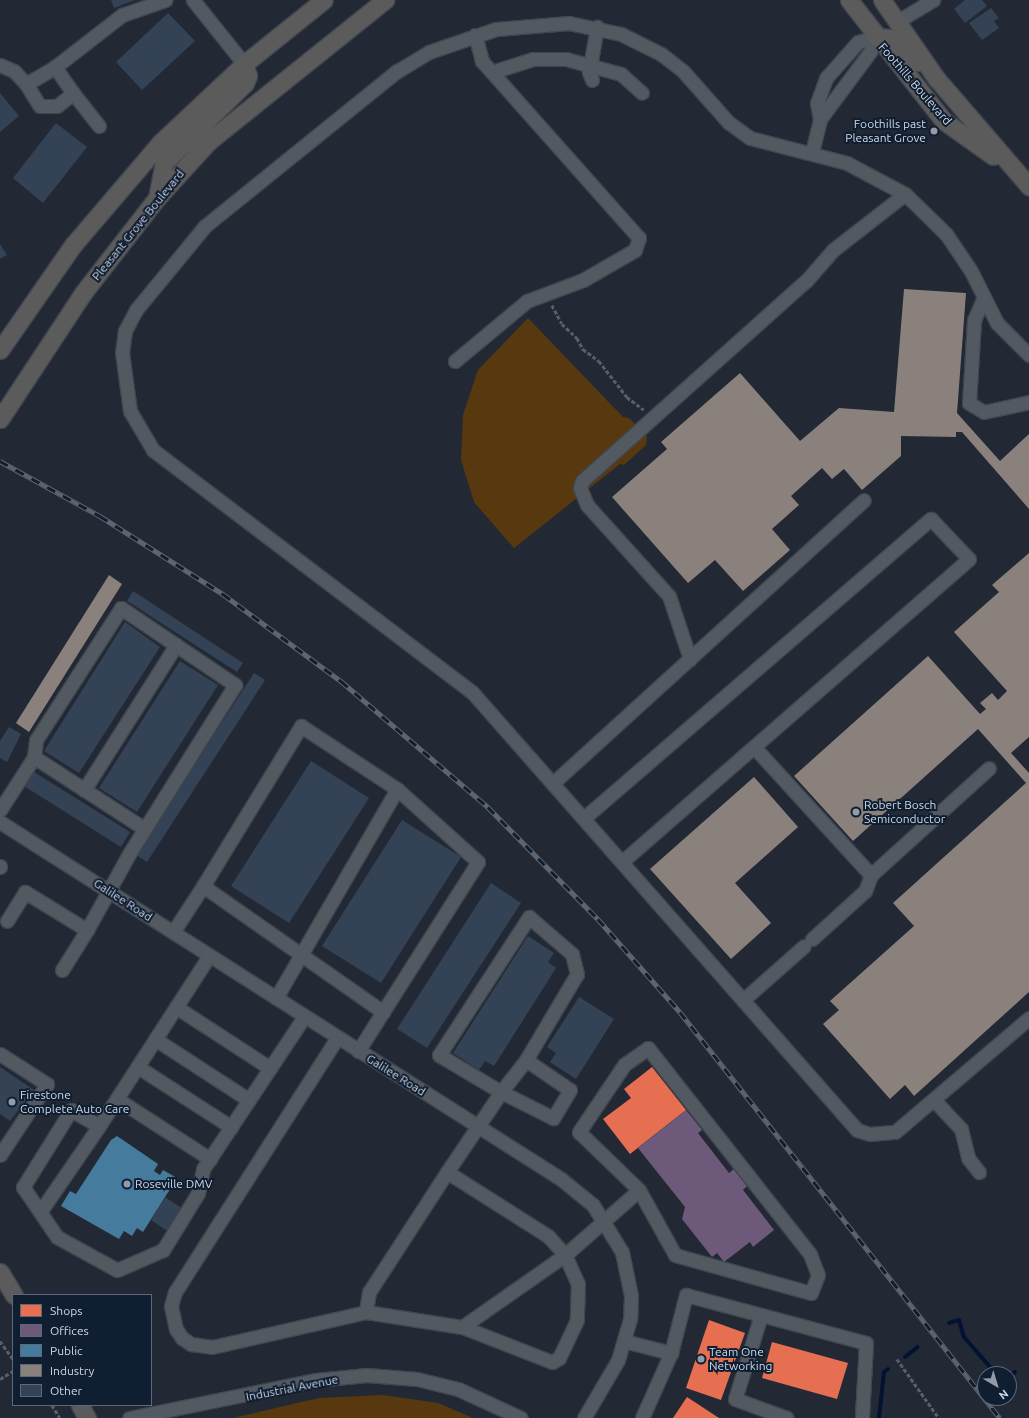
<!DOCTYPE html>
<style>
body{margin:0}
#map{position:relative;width:1029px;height:1418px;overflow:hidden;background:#222934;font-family:Ubuntu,sans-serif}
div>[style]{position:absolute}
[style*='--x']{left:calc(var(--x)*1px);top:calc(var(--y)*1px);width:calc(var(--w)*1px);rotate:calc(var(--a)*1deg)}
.green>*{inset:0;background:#58390f}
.shops>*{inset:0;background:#e76f51}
.offices>*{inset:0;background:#6d597a}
.public>*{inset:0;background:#457b9d}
.industry>*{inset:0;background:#8a817c}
.stream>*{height:4px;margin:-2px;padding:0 2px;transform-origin:2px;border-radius:2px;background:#031133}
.building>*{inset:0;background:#334255}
.path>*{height:2.5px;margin-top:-1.25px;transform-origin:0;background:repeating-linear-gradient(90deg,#595f67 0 4px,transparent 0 6px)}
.roads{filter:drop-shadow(1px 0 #40464f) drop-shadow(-1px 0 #40464f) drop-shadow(0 1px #40464f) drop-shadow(0 -1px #40464f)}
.minor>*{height:13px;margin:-6.5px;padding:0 6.5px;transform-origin:6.5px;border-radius:6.5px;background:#525961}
.major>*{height:17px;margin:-8.5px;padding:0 8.5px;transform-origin:8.5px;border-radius:8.5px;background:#5c5b5b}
.rail>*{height:4.5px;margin-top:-2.25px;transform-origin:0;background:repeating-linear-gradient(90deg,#101e32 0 9px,#5f656e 0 18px);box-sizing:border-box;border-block:1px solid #5f656e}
.dots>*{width:11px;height:11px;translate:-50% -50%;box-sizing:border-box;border:2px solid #101e32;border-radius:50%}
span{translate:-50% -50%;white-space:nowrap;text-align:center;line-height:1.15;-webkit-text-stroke:4px #101e32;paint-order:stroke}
.street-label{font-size:12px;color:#d0d9e6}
.poi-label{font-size:12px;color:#d0d9e6}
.right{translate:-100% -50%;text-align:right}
.left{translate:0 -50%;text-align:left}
.legend{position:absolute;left:12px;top:1294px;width:140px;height:112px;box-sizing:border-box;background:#101e32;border:1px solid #5d697a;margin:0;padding:5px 7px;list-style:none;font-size:12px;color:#d0d9e6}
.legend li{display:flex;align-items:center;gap:8px;height:20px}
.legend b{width:20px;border:1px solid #5d697a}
.north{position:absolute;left:977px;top:1366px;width:40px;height:40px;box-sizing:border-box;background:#101e32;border:1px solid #5d697a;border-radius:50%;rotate:142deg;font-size:11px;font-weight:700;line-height:16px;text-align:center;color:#d0d9e6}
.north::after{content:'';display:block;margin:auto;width:14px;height:18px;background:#939ba8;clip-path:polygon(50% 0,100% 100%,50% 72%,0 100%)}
</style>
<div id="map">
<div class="green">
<div style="clip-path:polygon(528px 318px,623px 417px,629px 418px,647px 437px,646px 445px,624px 465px,620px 464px,514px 548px,474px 502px,461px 460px,463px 415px,478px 370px)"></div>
<div style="clip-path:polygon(383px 1395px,438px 1403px,473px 1418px,233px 1418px,319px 1398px)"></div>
</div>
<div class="shops">
<div style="clip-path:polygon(652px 1067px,686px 1110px,630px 1154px,603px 1119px,631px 1098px,624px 1089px)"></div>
<div style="clip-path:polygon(709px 1320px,745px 1333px,721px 1400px,686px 1388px)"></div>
<div style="clip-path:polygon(772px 1342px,848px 1363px,837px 1399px,762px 1378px)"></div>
<div style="clip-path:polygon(687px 1397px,719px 1418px,673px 1418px)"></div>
</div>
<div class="offices">
<div style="clip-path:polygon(686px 1110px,702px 1130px,698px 1133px,729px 1173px,735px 1168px,748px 1185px,743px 1190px,774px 1230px,753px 1247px,750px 1242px,724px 1262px,717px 1253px,712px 1257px,682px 1219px,685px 1207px,638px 1148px)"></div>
</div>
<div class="public">
<div style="clip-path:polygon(117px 1136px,158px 1164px,154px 1171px,160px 1175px,163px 1170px,177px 1178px,143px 1232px,137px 1228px,132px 1236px,124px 1231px,119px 1239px,61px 1206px,70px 1191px,76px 1194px,111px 1140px)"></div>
</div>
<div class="industry">
<div style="clip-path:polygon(904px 289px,966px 293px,957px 413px,1000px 461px,1029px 434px,1029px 509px,962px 432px,956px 432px,956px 437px,901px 436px,901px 456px,862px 490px,844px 469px,832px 479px,822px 468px,791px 496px,799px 505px,772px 529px,790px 550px,743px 591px,715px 560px,688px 583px,612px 497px,667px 449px,661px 442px,740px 373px,800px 441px,839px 408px,894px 412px)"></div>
<div style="clip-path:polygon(1029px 553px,1029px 737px,1011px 753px,1029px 773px,1029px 992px,914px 1096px,905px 1085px,890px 1099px,823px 1024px,839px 1010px,830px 1001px,914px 926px,893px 903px,1026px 783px,978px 729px,853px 841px,794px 776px,928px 656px,980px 714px,986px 709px,980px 703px,992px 693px,998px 700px,1007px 691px,954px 632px,999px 592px,992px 585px)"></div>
<div style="clip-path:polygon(109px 575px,122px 584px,29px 732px,16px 723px)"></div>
<div style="clip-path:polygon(754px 777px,798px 827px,735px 883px,771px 923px,731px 959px,650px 869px)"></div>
</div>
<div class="stream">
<div style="--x:949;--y:1323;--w:10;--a:-17"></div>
<div style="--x:959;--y:1320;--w:18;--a:74"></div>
<div style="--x:964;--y:1337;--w:49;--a:49.1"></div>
<div style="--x:905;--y:1357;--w:16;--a:-38"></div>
<div style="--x:1009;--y:1376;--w:7;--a:-34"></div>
<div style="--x:879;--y:1418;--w:46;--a:-83.8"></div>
<div style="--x:884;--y:1372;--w:5;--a:-37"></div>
</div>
<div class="building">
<div style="clip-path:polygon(111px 0,135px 0,114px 8px)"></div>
<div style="clip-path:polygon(965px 0,982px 0,987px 6px,965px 23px,954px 9px)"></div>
<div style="clip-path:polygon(991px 8px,999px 18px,994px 21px,999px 28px,982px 40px,969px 23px)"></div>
<div style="clip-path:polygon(168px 13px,195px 41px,142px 90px,116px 62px)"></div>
<div style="clip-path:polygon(0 93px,19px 116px,0 132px)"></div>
<div style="clip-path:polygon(56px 123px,87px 147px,43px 203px,13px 178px)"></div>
<div style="clip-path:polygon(0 244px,7px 255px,0 259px)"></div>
<div style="clip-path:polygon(133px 591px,243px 663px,237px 672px,127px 601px)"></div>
<div style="clip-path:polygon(125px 622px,160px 647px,79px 773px,44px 751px)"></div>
<div style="clip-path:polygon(180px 661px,218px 685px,137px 812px,99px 788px)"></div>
<div style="clip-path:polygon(254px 673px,265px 680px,147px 862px,136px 855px)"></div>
<div style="clip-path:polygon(9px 727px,21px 734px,7px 762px,0 758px,0 741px)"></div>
<div style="clip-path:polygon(311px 761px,369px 798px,289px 923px,231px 886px)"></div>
<div style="clip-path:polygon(34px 772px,130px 832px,121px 847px,24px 786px)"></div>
<div style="clip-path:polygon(402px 820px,461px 857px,381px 983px,322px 946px)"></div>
<div style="clip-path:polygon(491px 883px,521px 903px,427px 1048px,397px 1029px)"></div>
<div style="clip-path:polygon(528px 936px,554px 953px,548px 962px,556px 968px,494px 1066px,485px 1061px,479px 1070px,453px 1053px)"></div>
<div style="clip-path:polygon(579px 997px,614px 1019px,576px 1079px,550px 1062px,556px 1053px,547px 1047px)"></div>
<div style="clip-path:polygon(0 1067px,34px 1090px,10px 1121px,0 1114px)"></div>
<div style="clip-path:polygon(165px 1197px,183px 1209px,169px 1232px,151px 1220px)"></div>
</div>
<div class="path">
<div style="--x:552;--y:305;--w:21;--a:62"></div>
<div style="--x:562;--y:324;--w:21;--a:43"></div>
<div style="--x:577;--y:338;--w:13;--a:61"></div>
<div style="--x:583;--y:349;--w:20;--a:37"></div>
<div style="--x:599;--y:361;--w:46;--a:52.1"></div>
<div style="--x:627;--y:397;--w:21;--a:37"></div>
<div style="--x:0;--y:1341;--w:22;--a:54"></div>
<div style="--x:897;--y:1359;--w:72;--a:54.6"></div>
<div style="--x:0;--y:1379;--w:15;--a:-32"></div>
<div style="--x:52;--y:1405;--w:15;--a:58"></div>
</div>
<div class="roads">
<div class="minor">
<div style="--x:193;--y:0;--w:82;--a:51.4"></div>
<div style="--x:898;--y:21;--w:41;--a:-31"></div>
<div style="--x:0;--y:65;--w:15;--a:23"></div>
<div style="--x:14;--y:71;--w:18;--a:47"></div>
<div style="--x:26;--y:84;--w:34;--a:-30"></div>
<div style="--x:55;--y:67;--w:85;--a:-37.8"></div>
<div style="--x:122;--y:15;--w:46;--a:-19.2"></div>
<div style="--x:492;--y:72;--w:43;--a:-17.6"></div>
<div style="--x:533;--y:59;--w:33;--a:0"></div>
<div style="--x:566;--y:59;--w:57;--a:15.3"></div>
<div style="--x:621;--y:74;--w:28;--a:42"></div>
<div style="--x:592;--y:80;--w:9;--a:-111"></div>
<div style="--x:589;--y:72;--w:46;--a:-79.9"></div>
<div style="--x:26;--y:84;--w:26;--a:58"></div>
<div style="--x:40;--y:106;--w:17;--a:0"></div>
<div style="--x:57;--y:106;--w:21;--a:-39"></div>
<div style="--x:73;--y:93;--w:32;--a:-125"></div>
<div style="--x:73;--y:93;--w:42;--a:51.8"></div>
<div style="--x:820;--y:119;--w:84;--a:-53.3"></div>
<div style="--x:870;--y:52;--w:16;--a:-68"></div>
<div style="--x:812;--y:152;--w:34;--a:-76"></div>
<div style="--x:820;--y:119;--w:16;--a:-101"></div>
<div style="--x:817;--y:103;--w:27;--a:-70"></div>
<div style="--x:826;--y:78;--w:48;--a:-48.4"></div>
<div style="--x:858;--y:42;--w:19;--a:-16"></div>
<div style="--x:983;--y:299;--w:23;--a:113"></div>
<div style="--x:974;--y:320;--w:83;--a:93.4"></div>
<div style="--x:969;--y:403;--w:17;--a:31"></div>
<div style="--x:984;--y:412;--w:46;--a:-12.5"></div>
<div style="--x:1029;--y:355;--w:45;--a:-135"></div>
<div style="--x:997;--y:323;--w:58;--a:-116.6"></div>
<div style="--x:971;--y:271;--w:45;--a:-124"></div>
<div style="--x:946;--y:234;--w:57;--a:-135.7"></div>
<div style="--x:905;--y:194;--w:66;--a:-151.9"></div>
<div style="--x:847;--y:163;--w:100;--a:-165.5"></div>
<div style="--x:750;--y:138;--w:26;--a:-144"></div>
<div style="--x:729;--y:123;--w:69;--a:-131.5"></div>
<div style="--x:683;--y:71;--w:28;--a:-142"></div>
<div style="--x:661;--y:54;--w:45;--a:-153.4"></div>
<div style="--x:621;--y:34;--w:53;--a:-168.1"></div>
<div style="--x:569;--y:23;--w:73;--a:175.3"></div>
<div style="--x:496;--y:29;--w:71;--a:161.1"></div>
<div style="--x:429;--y:52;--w:37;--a:149"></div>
<div style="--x:397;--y:71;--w:247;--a:141.1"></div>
<div style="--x:205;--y:226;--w:109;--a:129.4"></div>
<div style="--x:136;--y:310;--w:24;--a:118"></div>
<div style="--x:125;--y:331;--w:21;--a:98"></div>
<div style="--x:122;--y:352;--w:60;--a:82.3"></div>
<div style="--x:130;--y:411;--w:45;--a:59.5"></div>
<div style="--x:153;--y:450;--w:400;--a:37.2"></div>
<div style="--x:472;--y:692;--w:583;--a:48.68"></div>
<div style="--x:857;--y:1130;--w:14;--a:17"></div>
<div style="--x:870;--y:1134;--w:25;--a:-5"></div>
<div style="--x:895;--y:1132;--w:176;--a:-40.4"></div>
<div style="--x:455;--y:361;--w:94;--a:-39.8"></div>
<div style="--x:527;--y:301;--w:60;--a:-20.6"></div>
<div style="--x:583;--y:280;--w:60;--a:-30"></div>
<div style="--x:635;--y:250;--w:13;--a:-72"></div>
<div style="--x:639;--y:238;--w:237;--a:-131.6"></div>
<div style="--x:482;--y:61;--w:27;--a:-105"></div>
<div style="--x:690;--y:659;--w:66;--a:-108.4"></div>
<div style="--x:669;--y:596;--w:122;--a:-132"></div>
<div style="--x:587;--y:505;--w:18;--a:-112"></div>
<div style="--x:580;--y:488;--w:7;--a:-74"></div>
<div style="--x:582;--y:481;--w:300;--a:-41.8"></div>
<div style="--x:806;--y:281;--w:41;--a:-48.9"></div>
<div style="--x:833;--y:250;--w:91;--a:-37.9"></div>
<div style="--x:754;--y:747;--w:173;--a:47.6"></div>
<div style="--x:871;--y:875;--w:159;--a:-42.2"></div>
<div style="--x:34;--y:757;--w:132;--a:33"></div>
<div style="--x:553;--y:783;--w:420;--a:-42.3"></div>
<div style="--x:84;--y:790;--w:172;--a:-57.6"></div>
<div style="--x:0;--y:810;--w:63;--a:-57.3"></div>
<div style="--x:34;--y:757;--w:17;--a:-83"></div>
<div style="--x:36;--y:740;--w:157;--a:-57.2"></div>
<div style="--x:121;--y:608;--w:138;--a:34"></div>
<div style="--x:235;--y:685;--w:199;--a:122.1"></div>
<div style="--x:129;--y:854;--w:87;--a:118.9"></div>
<div style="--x:87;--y:930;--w:73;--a:-148.5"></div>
<div style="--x:25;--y:892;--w:34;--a:122"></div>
<div style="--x:584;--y:818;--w:458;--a:-40.8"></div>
<div style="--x:931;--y:519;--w:55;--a:46.5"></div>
<div style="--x:969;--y:559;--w:461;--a:138.9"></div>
<div style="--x:0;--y:822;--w:665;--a:32.47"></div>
<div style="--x:561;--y:1179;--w:41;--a:39.1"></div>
<div style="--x:593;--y:1205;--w:55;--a:58.3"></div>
<div style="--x:622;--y:1252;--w:45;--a:78.4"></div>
<div style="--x:631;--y:1296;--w:23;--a:92"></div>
<div style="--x:630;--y:1319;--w:43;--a:106.3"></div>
<div style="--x:618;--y:1360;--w:67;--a:120.4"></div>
<div style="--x:0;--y:866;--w:1;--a:90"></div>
<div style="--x:203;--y:886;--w:188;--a:-58.5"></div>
<div style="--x:301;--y:726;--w:115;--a:33.3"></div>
<div style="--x:173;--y:932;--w:55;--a:-56.9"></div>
<div style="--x:203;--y:886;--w:220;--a:35"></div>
<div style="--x:812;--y:939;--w:72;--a:-42.2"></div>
<div style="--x:865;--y:891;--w:17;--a:-69"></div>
<div style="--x:209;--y:956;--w:202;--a:122.9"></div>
<div style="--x:99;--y:1126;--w:32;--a:-150"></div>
<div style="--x:71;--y:1110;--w:91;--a:121.9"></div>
<div style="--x:23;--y:1187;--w:60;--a:55.8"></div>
<div style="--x:57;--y:1237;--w:68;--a:28.8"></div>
<div style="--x:117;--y:1270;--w:50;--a:-23.5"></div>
<div style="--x:163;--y:1250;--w:67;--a:-58.4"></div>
<div style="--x:198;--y:1193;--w:25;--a:-78"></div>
<div style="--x:203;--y:1169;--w:182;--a:-56.4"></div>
<div style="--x:62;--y:970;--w:47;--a:-58"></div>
<div style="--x:276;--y:998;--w:241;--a:-59.9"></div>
<div style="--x:397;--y:789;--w:109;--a:42"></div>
<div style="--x:478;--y:862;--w:224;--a:122.4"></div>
<div style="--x:743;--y:1000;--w:81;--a:-41.5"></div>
<div style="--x:176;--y:1007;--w:112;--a:33"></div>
<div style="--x:337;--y:1038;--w:301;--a:122.5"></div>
<div style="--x:175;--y:1292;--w:15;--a:106"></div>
<div style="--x:171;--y:1306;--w:24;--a:78"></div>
<div style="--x:176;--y:1329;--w:11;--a:56"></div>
<div style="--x:182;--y:1338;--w:11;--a:34"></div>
<div style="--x:191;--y:1344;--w:21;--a:8"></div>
<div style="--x:212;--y:1347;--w:158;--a:-12.8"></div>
<div style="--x:155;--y:1039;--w:112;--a:33"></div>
<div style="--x:0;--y:1054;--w:56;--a:32.6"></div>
<div style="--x:47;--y:1084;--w:85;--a:123.5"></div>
<div style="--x:526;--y:1060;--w:53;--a:34.3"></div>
<div style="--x:570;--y:1090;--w:33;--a:121"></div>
<div style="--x:553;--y:1118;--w:58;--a:-153.4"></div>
<div style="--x:501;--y:1092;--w:72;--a:-149.2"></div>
<div style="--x:439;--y:1055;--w:165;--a:-56.9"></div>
<div style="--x:529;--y:917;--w:57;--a:40.7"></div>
<div style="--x:572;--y:954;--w:21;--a:76"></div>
<div style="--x:577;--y:974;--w:100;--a:120.7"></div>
<div style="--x:526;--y:1060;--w:41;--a:128"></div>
<div style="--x:501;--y:1092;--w:97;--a:124"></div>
<div style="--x:447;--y:1172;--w:143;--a:123"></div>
<div style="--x:369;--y:1292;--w:20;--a:99"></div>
<div style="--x:366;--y:1312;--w:97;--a:8.9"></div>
<div style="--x:462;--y:1327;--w:126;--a:-35"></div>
<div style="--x:565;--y:1255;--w:98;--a:-41.3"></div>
<div style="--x:639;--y:1190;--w:74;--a:61"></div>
<div style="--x:675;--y:1255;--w:141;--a:15.6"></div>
<div style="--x:811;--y:1293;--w:19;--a:-69"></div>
<div style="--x:818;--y:1275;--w:22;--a:-111"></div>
<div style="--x:810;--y:1254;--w:262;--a:-128.2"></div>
<div style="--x:648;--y:1048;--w:29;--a:145"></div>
<div style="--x:624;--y:1065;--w:81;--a:123.9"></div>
<div style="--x:579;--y:1132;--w:83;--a:44"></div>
<div style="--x:138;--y:1067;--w:111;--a:32.8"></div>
<div style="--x:117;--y:1099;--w:111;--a:32.8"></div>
<div style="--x:934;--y:1100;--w:40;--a:47"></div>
<div style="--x:961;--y:1129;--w:30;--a:76"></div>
<div style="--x:968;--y:1158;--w:18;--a:52"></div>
<div style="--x:447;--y:1172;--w:120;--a:32.4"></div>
<div style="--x:548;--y:1236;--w:25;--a:48"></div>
<div style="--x:565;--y:1255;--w:32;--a:66"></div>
<div style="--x:578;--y:1284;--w:36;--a:92"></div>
<div style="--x:577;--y:1320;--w:42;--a:115.3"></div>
<div style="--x:559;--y:1358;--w:8;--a:150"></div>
<div style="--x:552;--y:1362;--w:97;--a:-158.7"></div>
<div style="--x:40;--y:1212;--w:104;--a:-55.5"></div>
<div style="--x:761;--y:1315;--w:88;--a:107.2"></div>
<div style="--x:735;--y:1399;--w:55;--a:20.1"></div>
<div style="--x:624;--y:1341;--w:49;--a:14.3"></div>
<div style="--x:129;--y:1418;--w:191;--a:-11.5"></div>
<div style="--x:316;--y:1380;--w:51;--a:-5.6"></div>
<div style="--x:367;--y:1375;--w:50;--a:4.6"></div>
<div style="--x:417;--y:1379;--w:42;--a:13.7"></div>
<div style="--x:458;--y:1389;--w:69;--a:24.7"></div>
<div style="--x:642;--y:1418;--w:71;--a:-66"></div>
<div style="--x:671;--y:1353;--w:60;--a:-75.5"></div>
<div style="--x:686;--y:1295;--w:186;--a:14.9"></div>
<div style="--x:866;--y:1343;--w:75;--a:93.1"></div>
</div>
<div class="major">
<div style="--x:849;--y:0;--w:154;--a:51.9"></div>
<div style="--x:944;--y:121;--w:60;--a:35.5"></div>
<div style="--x:882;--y:0;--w:95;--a:55.3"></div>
<div style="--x:936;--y:78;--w:143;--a:49.3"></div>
<div style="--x:876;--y:37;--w:14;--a:4"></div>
<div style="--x:890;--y:38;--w:37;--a:41"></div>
<div style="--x:157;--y:198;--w:36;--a:-79"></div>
<div style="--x:164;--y:163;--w:114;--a:-44.6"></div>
<div style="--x:245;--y:83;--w:8;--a:-67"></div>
<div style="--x:248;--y:76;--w:13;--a:-108"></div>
<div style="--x:0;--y:350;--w:128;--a:-55.2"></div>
<div style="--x:73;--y:245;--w:134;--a:-49.5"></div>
<div style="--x:160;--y:143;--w:115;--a:-43.2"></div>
<div style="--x:244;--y:64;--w:102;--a:-38.7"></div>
<div style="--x:0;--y:419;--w:151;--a:-56.6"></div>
<div style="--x:83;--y:293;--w:120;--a:-52.1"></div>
<div style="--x:157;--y:198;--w:77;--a:-47.6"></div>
<div style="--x:209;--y:141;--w:226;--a:-38.7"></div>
<div style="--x:0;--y:1272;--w:27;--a:59"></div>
<div style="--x:80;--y:1405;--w:15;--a:62"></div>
</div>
</div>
<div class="rail">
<div style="--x:0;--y:461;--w:114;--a:28.8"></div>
<div style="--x:100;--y:516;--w:146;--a:32.4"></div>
<div style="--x:223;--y:594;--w:147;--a:36.4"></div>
<div style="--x:341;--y:681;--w:194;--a:40.6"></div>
<div style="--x:488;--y:807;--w:157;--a:45.5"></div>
<div style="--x:598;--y:919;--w:124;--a:48.6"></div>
<div style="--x:680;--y:1012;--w:517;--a:51.76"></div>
</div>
<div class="dots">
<div style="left:934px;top:131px;background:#939ba8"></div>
<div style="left:856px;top:812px;background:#939ba8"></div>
<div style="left:12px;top:1102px;background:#939ba8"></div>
<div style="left:127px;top:1184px;background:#939ba8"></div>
<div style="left:701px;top:1359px;background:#939ba8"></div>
</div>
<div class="street-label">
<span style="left:915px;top:84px;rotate:49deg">Foothills Boulevard</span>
<span style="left:138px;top:225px;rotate:-51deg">Pleasant Grove Boulevard</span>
<span style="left:123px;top:900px;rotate:33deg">Galilee Road</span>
<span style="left:396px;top:1075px;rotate:32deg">Galilee Road</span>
<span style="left:292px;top:1388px;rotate:-11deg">Industrial Avenue</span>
</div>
<div class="poi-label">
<span class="right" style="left:926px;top:131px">Foothills past<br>Pleasant Grove</span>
<span class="left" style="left:864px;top:812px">Robert Bosch<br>Semiconductor</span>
<span class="left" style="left:20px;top:1102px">Firestone<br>Complete Auto Care</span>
<span class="left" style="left:135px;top:1184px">Roseville DMV</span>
<span class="left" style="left:709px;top:1359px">Team One<br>Networking</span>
</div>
<ul class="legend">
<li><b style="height:11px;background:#e76f51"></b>Shops</li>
<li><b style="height:11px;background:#6d597a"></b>Offices</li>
<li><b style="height:11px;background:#457b9d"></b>Public</li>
<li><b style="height:11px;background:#8a817c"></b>Industry</li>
<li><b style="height:11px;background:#334255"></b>Other</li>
</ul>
<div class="north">N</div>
</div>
